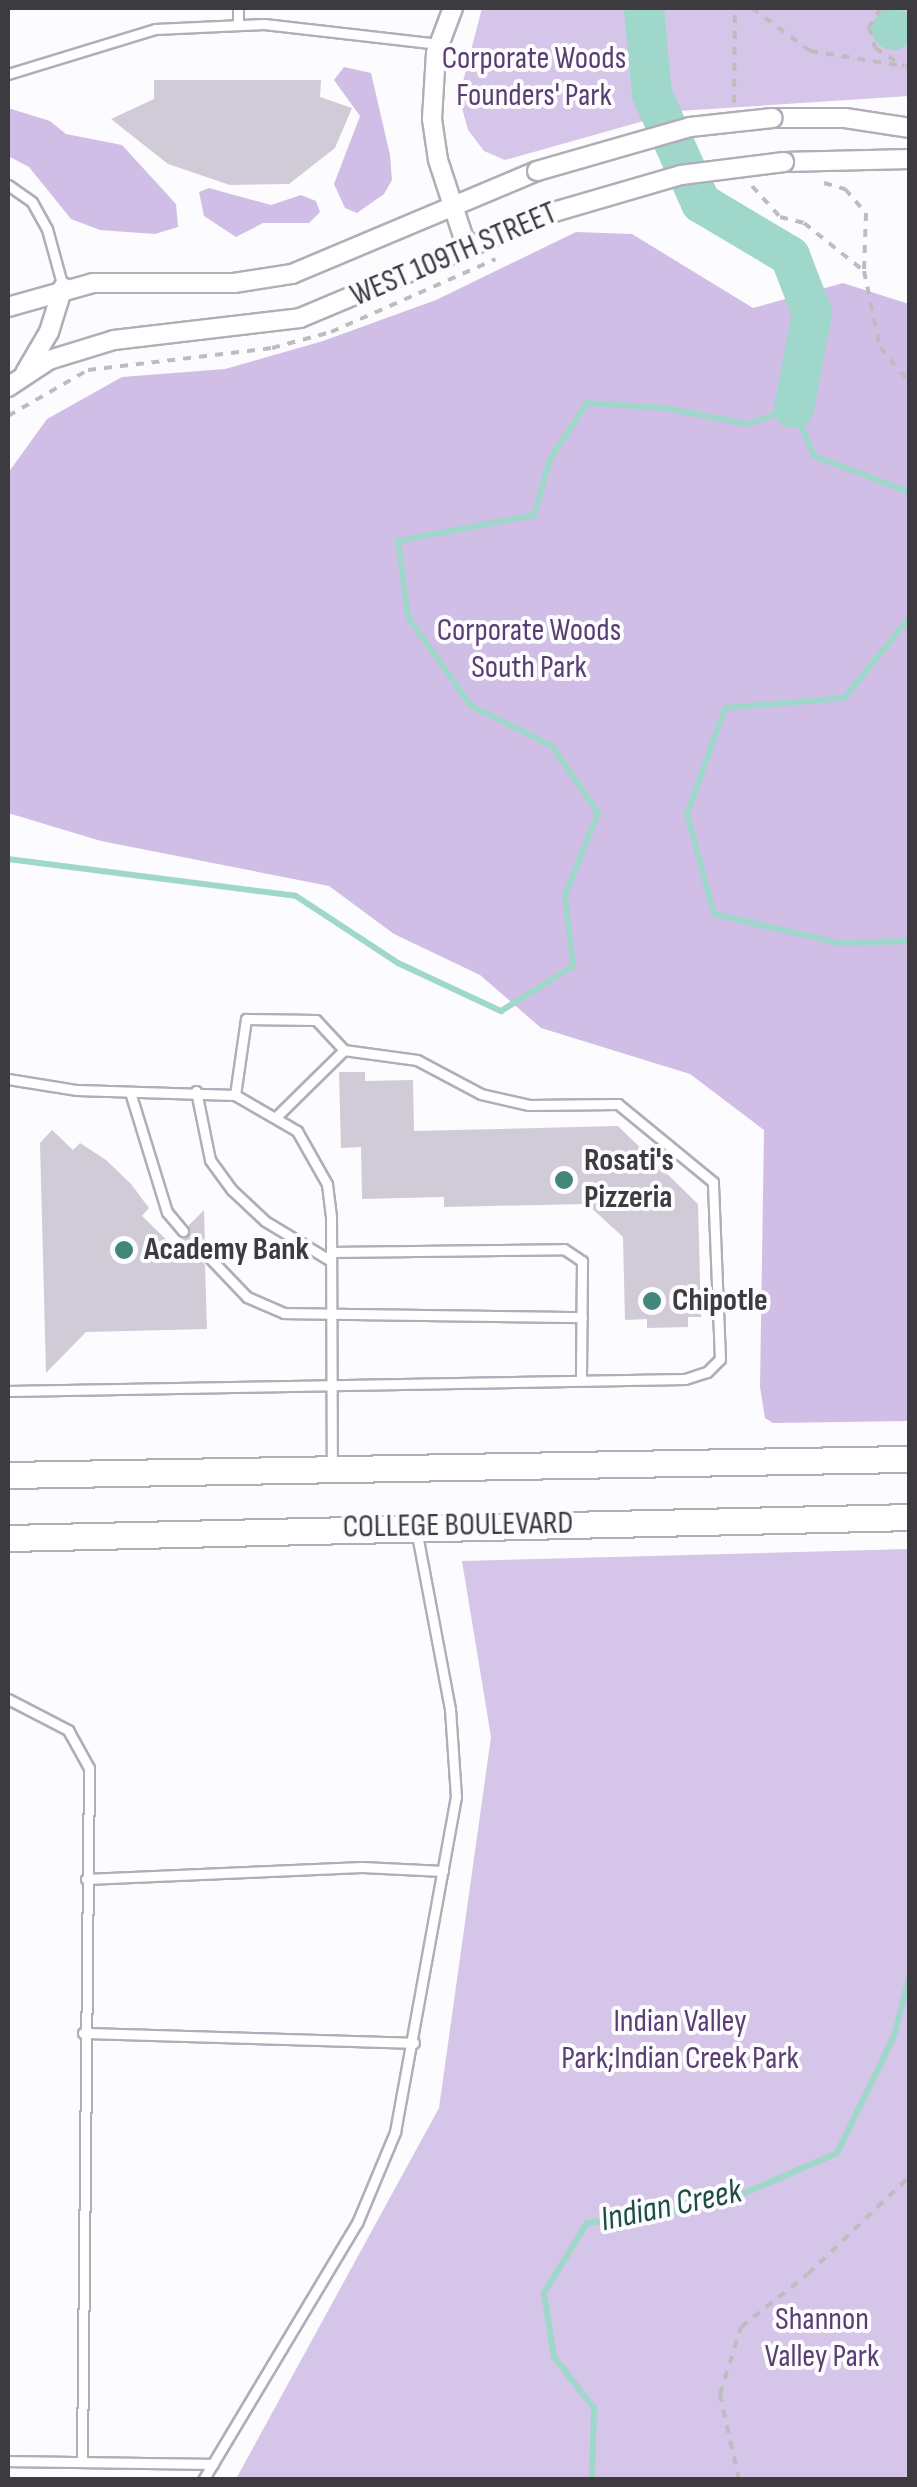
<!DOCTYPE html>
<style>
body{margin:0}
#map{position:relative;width:917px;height:2487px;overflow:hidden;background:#fcfbfd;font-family:"Sofia Sans Condensed",sans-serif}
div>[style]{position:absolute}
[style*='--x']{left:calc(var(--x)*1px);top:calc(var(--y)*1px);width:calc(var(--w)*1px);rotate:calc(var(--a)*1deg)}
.green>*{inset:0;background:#d5c5e9}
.forest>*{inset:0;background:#d1bee7}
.water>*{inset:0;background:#9fd7ca}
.round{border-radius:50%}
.stream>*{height:6px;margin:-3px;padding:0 3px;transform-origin:3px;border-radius:3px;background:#9fd7ca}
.river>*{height:40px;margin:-20px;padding:0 20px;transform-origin:20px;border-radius:20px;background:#9fd7ca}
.building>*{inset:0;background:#d0cbd7}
.path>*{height:4px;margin-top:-2px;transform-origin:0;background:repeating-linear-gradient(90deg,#bdbcbf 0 8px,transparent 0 16px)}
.roads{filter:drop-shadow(2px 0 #b2adb8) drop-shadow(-2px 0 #b2adb8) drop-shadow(0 2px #b2adb8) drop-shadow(0 -2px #b2adb8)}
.lane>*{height:9px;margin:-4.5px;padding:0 4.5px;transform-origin:4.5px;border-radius:4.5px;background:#fff}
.street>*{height:18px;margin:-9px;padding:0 9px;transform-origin:9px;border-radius:9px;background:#fff}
.secondary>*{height:25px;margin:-12.5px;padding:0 12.5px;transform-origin:12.5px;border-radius:12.5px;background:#fff}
.bridges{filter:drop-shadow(2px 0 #b2adb8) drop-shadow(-2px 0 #b2adb8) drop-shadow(0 2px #b2adb8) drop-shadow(0 -2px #b2adb8)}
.street-bridge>*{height:18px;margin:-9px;padding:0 9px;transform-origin:9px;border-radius:9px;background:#fff}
.dots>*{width:28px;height:28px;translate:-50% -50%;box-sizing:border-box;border:5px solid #fcfbfd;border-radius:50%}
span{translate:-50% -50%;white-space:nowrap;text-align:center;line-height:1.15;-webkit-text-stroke:8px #fcfbfd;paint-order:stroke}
.park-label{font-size:32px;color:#583e72}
.street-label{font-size:32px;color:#3d3b40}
.poi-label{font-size:32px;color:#3d3b40;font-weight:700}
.left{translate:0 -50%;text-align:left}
.water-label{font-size:35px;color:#1e4d45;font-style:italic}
.frame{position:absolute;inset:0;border:10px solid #3d3b40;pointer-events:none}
</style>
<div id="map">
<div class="green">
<div style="clip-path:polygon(482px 8px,909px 8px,909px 96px,679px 111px,505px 160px,484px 151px,468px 130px,459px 97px)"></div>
<div style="clip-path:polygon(909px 1549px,909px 2479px,236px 2479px,439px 2108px,491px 1737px,462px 1561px)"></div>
</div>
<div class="forest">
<div style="clip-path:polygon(344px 67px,371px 73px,390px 155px,392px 180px,384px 194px,357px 213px,345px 208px,334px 184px,360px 116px,334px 80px)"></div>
<div style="clip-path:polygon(8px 108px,50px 121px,66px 134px,122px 145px,176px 204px,178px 227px,155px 234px,100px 230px,71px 219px,29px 167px,8px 156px)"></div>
<div style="clip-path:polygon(209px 188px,271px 205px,301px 195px,316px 201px,320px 212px,309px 223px,263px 223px,236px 237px,204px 216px,199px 192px)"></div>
<div style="clip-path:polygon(576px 232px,632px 234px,753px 308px,843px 283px,909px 304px,909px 1421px,773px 1423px,765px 1418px,760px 1387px,764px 1130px,690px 1074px,541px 1028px,480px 975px,394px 934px,329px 886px,101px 841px,8px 813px,8px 473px,47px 419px,122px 377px,225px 369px,323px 341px,436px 300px)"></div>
</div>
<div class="water">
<div class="round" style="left:872px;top:8px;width:42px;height:42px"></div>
</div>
<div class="stream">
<div style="--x:910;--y:617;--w:104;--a:129.2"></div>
<div style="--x:844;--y:698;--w:119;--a:175.2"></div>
<div style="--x:725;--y:708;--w:113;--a:109.7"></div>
<div style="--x:687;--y:814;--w:104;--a:74.9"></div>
<div style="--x:714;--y:914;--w:128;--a:13.1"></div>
<div style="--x:839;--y:943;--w:71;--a:-1.6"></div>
<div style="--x:8;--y:859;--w:290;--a:7.3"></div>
<div style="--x:296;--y:896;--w:122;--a:33.3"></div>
<div style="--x:398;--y:963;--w:114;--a:25"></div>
<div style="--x:501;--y:1011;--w:85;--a:-32"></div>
<div style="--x:573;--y:966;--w:71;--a:-96.4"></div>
<div style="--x:565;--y:895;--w:88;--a:-68.1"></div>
<div style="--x:598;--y:813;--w:81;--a:-124.5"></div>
<div style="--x:552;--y:746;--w:90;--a:-153.7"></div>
<div style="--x:471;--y:706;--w:109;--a:-125.3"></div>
<div style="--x:408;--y:617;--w:77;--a:-97.5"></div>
<div style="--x:398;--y:541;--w:138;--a:-10.8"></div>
<div style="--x:534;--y:515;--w:58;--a:-74.1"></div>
<div style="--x:550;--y:459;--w:67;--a:-56.5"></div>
<div style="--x:587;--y:403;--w:78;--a:3.7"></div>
<div style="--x:665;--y:408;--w:85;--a:10.9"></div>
<div style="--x:748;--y:424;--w:49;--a:-19.2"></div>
<div style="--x:794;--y:408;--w:52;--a:67.4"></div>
<div style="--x:814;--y:456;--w:103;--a:20.6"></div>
<div style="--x:592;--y:2480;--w:72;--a:-88.4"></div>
<div style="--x:594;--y:2408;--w:65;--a:-128.1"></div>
<div style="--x:554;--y:2357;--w:65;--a:-98.9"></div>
<div style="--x:544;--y:2293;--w:82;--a:-58.4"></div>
<div style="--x:587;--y:2223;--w:136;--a:-8.4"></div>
<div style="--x:722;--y:2203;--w:125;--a:-23.5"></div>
<div style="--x:837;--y:2153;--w:130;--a:-64"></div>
<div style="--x:894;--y:2036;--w:64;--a:-75.5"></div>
</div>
<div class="river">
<div style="--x:644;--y:8;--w:86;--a:84.7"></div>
<div style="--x:652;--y:94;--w:120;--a:65.8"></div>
<div style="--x:701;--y:203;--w:104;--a:30.8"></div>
<div style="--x:790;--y:256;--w:61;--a:68.9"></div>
<div style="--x:812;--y:313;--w:97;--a:100.7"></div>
</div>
<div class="building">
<div style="clip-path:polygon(154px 80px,321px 80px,320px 97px,352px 108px,335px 148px,289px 184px,230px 185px,168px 164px,111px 119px,154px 99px)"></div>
<div style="clip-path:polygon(339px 1072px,365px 1072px,365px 1081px,413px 1080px,414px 1131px,618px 1126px,698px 1204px,701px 1317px,688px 1317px,688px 1327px,647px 1328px,647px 1319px,625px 1320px,623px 1237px,587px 1204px,444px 1207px,444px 1197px,362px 1199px,361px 1147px,341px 1148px)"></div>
<div style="clip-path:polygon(52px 1130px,73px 1150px,80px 1143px,106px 1160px,131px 1184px,149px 1208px,142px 1216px,170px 1243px,189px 1236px,189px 1225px,204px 1210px,205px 1245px,197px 1254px,205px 1265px,207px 1329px,86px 1332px,46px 1373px,40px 1143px)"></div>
</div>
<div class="path">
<div style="--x:752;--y:8;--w:72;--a:36.6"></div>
<div style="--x:810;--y:51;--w:101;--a:9.1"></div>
<div style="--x:881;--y:8;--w:22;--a:122"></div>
<div style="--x:869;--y:27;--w:22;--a:74"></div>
<div style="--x:875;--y:48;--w:34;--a:32"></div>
<div style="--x:734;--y:103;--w:95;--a:-89.4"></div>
<div style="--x:824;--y:183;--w:22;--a:16"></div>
<div style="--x:845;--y:189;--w:32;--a:49"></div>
<div style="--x:866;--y:213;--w:56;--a:92"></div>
<div style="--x:752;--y:186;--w:42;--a:47.9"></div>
<div style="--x:780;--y:217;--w:25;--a:14"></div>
<div style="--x:804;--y:223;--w:77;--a:38.7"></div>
<div style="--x:864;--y:271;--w:78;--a:78.1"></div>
<div style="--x:880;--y:347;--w:47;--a:50.2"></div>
<div style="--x:8;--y:416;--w:92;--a:-29.9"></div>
<div style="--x:88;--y:370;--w:185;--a:-6.8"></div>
<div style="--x:272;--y:348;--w:61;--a:-15.2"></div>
<div style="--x:331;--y:332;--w:180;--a:-23.9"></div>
<div style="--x:739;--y:2480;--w:88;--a:-102.5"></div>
<div style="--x:720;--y:2394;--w:70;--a:-72.6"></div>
<div style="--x:741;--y:2327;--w:85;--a:-38.3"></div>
<div style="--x:808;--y:2274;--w:141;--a:-43.9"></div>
</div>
<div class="roads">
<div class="lane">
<div style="--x:238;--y:8;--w:17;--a:90"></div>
<div style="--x:8;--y:74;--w:154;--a:-17"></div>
<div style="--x:155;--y:29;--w:109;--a:-2.6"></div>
<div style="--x:264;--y:24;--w:176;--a:6.5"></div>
<div style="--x:8;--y:185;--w:29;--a:35"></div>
<div style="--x:32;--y:202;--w:31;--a:61"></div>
<div style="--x:47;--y:229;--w:60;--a:74.6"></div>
<div style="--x:8;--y:1079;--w:70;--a:9.1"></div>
<div style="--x:77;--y:1090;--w:158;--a:1.8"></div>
<div style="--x:235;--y:1095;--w:72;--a:30.1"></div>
<div style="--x:297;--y:1131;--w:61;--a:60.5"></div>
<div style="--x:327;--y:1184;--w:32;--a:83"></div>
<div style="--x:331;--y:1216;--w:250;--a:89.8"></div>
<div style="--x:196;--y:1091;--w:70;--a:78.5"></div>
<div style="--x:210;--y:1160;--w:37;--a:54"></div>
<div style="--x:232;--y:1190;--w:45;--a:43.2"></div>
<div style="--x:265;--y:1221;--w:77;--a:31.2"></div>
<div style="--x:130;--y:1092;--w:126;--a:72.9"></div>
<div style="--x:167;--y:1212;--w:25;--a:50"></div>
<div style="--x:235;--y:1095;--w:77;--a:-81.8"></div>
<div style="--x:246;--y:1019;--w:70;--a:0.8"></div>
<div style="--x:316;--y:1020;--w:41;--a:47"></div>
<div style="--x:331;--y:1252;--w:233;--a:-0.7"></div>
<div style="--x:564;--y:1249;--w:22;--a:34"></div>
<div style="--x:582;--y:1261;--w:119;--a:90.5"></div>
<div style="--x:205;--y:1253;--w:61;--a:46.3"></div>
<div style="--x:247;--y:1297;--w:40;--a:23.4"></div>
<div style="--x:284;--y:1313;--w:298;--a:0.8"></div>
<div style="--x:8;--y:1391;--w:677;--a:-1.02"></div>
<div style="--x:685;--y:1379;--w:23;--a:-18"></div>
<div style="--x:707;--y:1372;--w:18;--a:-45"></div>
<div style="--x:720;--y:1359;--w:177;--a:-92.3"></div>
<div style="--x:713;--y:1182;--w:123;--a:-140.6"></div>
<div style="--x:618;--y:1104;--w:89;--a:179.4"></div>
<div style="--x:529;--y:1105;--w:49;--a:-167.1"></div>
<div style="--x:481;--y:1094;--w:72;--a:-152"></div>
<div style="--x:417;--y:1060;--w:74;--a:-172.2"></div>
<div style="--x:344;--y:1050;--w:93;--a:135.4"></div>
<div style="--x:8;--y:1699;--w:68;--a:27.3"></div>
<div style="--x:68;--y:1730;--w:43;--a:61.1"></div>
<div style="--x:89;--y:1768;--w:693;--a:90.58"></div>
<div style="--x:86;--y:1879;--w:276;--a:-2.5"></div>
<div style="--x:362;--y:1867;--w:81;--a:2.8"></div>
<div style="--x:83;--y:2033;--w:331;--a:1.7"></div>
<div style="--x:8;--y:2461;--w:205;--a:0.8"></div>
<div style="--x:203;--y:2480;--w:300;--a:-59.1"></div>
<div style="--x:357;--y:2223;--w:99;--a:-67.3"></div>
<div style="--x:395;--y:2132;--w:341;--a:-79.7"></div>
<div style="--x:456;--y:1797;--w:88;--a:-93.9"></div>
<div style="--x:450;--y:1709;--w:183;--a:-100.7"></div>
</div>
<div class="street">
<div style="--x:453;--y:8;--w:48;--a:110.7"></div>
<div style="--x:436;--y:53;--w:66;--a:93.5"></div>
<div style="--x:432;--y:119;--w:41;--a:81.7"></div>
<div style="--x:438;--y:160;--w:93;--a:71.8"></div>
<div style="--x:773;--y:118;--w:72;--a:0"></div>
<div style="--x:845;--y:118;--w:66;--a:8.7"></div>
<div style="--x:784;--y:162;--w:126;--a:-1.4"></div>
<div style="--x:8;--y:307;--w:88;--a:-15.8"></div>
<div style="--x:93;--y:283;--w:141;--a:0"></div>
<div style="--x:234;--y:283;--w:59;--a:-8.8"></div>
<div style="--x:292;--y:274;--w:266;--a:-22.8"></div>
<div style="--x:25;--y:373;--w:48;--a:-59.7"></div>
<div style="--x:49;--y:332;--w:47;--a:-72.7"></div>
<div style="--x:8;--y:387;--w:49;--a:-33.4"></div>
<div style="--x:49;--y:360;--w:68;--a:-17.1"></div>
<div style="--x:114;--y:340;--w:187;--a:-6.7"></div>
<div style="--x:300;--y:318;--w:268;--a:-22.8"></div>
</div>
<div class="secondary">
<div style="--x:8;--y:1475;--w:902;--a:-1.02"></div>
<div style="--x:8;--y:1538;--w:902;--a:-1.33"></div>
</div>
</div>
<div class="bridges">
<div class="street-bridge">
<div style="--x:537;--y:171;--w:159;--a:-16"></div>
<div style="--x:690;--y:127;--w:83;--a:-6.2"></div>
<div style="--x:547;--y:214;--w:140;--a:-16.2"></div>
<div style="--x:681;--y:175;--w:104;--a:-7.2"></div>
</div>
</div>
<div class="dots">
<div style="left:564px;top:1180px;background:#43877a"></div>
<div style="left:124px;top:1250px;background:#43877a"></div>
<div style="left:652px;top:1301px;background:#43877a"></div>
</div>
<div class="park-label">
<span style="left:534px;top:78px">Corporate Woods<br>Founders' Park</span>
<span style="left:529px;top:650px">Corporate Woods<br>South Park</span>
<span style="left:680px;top:2041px">Indian Valley<br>Park;Indian Creek Park</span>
<span style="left:822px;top:2339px">Shannon<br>Valley Park</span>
</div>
<div class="street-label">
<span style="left:454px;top:255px;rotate:-23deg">WEST 109TH STREET</span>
<span style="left:458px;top:1526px;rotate:-1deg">COLLEGE BOULEVARD</span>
</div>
<div class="poi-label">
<span class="left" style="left:584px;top:1180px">Rosati's<br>Pizzeria</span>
<span class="left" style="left:144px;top:1250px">Academy Bank</span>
<span class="left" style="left:672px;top:1301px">Chipotle</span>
</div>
<div class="water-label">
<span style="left:671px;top:2206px;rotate:-12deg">Indian Creek</span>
</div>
<div class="frame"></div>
</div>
